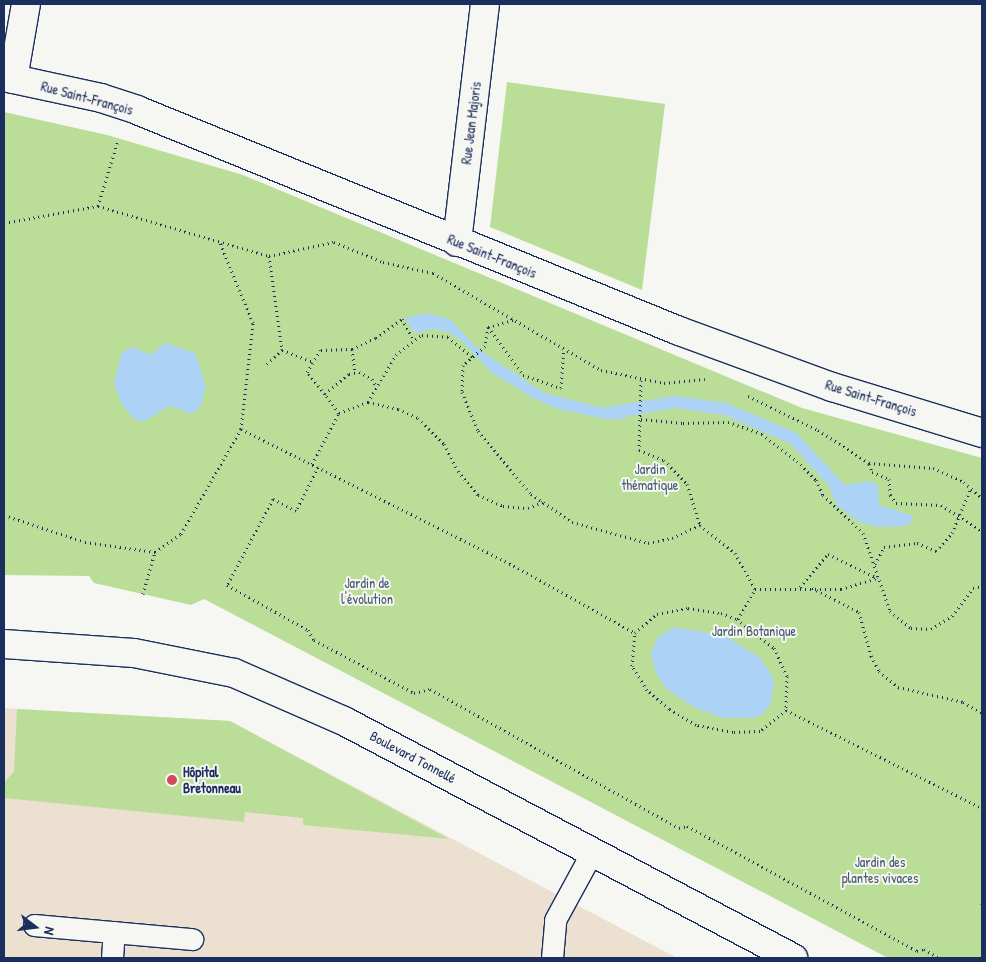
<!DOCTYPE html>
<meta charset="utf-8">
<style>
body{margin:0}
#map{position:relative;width:986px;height:962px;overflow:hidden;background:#f6f6f2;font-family:"Patrick Hand",sans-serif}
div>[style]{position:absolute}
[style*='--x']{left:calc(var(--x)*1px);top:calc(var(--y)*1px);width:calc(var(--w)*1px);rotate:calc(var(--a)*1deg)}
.built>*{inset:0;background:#ece0d1}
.green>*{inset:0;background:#bade98}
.water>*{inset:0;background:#add3f6}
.stream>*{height:12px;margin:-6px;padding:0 6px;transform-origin:6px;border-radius:6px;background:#add3f6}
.path>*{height:3px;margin-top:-1.5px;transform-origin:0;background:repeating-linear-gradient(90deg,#1b2f5e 0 1px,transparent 0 5px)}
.roads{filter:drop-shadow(1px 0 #1b2f5e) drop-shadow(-1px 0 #1b2f5e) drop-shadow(0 1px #1b2f5e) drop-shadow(0 -1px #1b2f5e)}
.service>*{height:21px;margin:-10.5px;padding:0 10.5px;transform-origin:10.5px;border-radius:10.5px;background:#f6f6f2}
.minor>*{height:28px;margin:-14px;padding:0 14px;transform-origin:14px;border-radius:14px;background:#f6f6f2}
.tertiary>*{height:28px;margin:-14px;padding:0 14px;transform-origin:14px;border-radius:14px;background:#f6f6f2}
.secondary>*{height:28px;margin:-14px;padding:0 14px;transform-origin:14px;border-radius:14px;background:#f6f6f2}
.dots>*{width:14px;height:14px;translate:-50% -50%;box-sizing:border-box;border:2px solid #f6f6f2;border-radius:50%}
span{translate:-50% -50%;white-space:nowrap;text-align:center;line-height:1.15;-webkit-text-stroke:4px #f6f6f2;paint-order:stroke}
.street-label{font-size:14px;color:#1b2f5e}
.park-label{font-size:14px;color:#435b6c}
.poi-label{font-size:14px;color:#1b2f5e;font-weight:700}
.left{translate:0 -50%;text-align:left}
.frame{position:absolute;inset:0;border:5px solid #1b2f5e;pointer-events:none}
.north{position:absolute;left:10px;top:902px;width:50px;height:50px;-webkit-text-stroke:4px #f6f6f2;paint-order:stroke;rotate:105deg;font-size:14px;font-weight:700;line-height:20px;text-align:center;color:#1b2f5e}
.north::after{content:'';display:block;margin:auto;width:18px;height:22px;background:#1b2f5e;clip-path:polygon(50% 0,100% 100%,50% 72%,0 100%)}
</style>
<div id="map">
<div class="built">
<div style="clip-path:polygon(4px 708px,230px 721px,677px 958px,4px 958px)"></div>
</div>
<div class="green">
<div style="clip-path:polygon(507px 82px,665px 104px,642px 290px,490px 227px)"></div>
<div style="clip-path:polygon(4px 112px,107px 135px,243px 175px,802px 408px,982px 458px,982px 958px,888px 958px,204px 599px,191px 605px,94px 583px,89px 576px,4px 575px)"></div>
<div style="clip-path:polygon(17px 709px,230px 721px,449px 839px,303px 825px,303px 818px,245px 812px,244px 822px,4px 798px,4px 783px,14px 771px)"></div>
</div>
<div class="water">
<div style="clip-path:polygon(427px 313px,450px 319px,477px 348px,544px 393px,604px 408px,624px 406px,626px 419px,606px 419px,557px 409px,533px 398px,492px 373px,461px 340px,448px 332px,434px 329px,415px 333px,405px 318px)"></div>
<div style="clip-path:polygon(165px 343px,195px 353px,206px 387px,200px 407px,192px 414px,170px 406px,143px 422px,134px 419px,121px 403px,114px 383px,122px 352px,133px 347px,151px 355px)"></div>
<div style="clip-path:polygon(831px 480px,845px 485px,868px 481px,878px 484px,879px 505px,911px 515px,913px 520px,906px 526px,877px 527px,858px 521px,837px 505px,830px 490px)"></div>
<div style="clip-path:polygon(674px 627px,726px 636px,760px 658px,771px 674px,774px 684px,770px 705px,760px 716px,751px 718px,723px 718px,695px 708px,666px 688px,656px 673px,651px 653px,658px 637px)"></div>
</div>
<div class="stream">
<div style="--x:608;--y:413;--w:68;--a:-9.3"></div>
<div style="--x:675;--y:402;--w:50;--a:8"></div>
<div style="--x:725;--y:409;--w:74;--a:23.1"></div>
<div style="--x:793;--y:438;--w:72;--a:47.2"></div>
</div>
<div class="path">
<div style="--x:98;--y:206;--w:69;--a:-73.1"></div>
<div style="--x:4;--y:223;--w:96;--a:-10.3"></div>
<div style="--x:98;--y:206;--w:178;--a:16.3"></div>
<div style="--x:269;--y:256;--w:66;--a:-12.2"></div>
<div style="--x:334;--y:242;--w:53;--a:22.2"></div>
<div style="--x:383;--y:262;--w:51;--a:12.4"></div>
<div style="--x:433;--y:273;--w:194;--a:30"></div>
<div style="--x:601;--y:370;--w:64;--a:11.7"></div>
<div style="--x:664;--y:383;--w:41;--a:-5.6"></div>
<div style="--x:269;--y:256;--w:95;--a:82.1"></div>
<div style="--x:513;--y:320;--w:26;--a:164"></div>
<div style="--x:488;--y:327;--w:19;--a:99"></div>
<div style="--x:485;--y:346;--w:29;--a:139"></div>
<div style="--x:463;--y:365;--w:27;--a:92"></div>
<div style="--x:462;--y:392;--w:42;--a:67.7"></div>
<div style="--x:478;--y:431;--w:82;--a:49.9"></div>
<div style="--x:531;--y:494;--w:50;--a:34.3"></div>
<div style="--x:572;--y:522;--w:79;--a:15.4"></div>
<div style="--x:648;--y:543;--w:25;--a:-12"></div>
<div style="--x:672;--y:538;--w:31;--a:-25"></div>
<div style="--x:488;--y:327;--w:59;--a:53.9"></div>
<div style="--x:523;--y:375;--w:40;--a:18.9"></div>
<div style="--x:561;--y:388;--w:39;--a:-86"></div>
<div style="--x:352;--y:349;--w:24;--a:83"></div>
<div style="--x:267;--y:364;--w:21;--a:-43"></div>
<div style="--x:282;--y:350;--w:34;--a:21"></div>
<div style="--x:641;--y:380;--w:70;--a:91.6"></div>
<div style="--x:639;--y:450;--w:27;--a:22"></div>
<div style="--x:664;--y:460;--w:33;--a:46"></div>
<div style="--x:687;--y:484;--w:43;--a:72.4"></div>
<div style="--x:700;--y:525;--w:45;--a:38.7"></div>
<div style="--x:735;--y:553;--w:41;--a:60.9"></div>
<div style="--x:325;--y:394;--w:28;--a:-129"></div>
<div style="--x:307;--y:372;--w:26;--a:-58"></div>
<div style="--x:321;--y:350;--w:31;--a:-2"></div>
<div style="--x:352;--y:349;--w:26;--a:-25"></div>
<div style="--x:376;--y:338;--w:32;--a:-36"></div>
<div style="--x:402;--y:319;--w:23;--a:61"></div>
<div style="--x:748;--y:396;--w:78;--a:25.9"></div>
<div style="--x:818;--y:430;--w:61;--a:32.9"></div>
<div style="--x:869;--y:463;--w:64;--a:4.5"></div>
<div style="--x:933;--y:468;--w:34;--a:24"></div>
<div style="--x:964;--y:482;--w:24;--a:42"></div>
<div style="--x:368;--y:402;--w:55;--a:-59.2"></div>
<div style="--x:396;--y:355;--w:33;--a:-38"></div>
<div style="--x:422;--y:335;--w:26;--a:4"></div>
<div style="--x:448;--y:337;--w:32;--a:39"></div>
<div style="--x:339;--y:413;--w:24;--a:-126"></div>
<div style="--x:325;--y:394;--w:31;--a:-40"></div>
<div style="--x:349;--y:374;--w:10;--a:-11"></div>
<div style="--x:359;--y:372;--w:15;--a:28"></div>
<div style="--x:372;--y:379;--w:8;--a:60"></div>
<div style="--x:641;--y:419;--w:42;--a:5.4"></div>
<div style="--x:683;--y:423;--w:45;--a:-1.3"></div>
<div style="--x:728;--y:422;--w:36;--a:19"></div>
<div style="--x:762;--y:434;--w:44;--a:37.6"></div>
<div style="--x:797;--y:461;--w:27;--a:45"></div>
<div style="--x:816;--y:480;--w:17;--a:65"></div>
<div style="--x:823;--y:495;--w:55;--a:43.5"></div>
<div style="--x:863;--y:533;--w:83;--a:70.9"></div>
<div style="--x:890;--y:611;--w:27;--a:39"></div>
<div style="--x:911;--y:628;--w:20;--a:3"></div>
<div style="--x:931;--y:629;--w:25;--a:-32"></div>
<div style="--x:952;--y:616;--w:35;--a:-53"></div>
<div style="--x:973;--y:588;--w:9;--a:-13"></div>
<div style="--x:241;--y:429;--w:310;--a:26.6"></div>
<div style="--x:518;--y:568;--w:134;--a:29.1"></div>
<div style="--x:312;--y:464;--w:58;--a:-62.1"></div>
<div style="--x:339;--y:413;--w:31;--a:-21"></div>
<div style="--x:368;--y:402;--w:31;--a:13"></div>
<div style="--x:398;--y:409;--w:22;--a:24"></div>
<div style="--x:418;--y:418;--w:37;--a:45"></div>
<div style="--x:444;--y:444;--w:30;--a:63"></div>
<div style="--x:458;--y:471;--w:31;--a:50"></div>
<div style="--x:478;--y:495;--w:27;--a:24"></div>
<div style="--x:503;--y:506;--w:25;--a:5"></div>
<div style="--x:528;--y:508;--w:16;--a:-22"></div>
<div style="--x:869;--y:464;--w:9;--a:69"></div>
<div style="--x:872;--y:472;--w:18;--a:22"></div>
<div style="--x:889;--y:479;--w:16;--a:86"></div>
<div style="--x:890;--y:495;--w:10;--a:53"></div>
<div style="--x:896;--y:503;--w:45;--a:2.5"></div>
<div style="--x:941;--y:505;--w:49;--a:32.4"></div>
<div style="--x:318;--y:467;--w:49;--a:116.6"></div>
<div style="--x:296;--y:511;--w:26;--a:-152"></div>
<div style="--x:273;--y:499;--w:98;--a:118.1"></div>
<div style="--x:227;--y:585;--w:93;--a:29.1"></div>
<div style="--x:308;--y:630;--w:12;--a:59"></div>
<div style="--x:314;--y:640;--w:113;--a:27.9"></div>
<div style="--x:414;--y:693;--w:16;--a:-14"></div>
<div style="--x:430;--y:689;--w:285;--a:29.2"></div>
<div style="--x:679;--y:828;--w:8;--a:-14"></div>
<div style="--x:687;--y:826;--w:262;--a:28.5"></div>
<div style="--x:917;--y:951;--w:7;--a:-16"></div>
<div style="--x:924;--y:949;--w:17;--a:31"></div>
<div style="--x:4;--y:515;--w:85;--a:18.4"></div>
<div style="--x:85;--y:542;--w:71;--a:8.1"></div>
<div style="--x:875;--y:564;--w:19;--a:-62"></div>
<div style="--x:884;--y:547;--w:33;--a:-7"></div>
<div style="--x:917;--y:543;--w:21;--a:23"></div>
<div style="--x:936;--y:551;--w:24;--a:-48"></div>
<div style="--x:952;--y:533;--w:49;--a:-67.1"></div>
<div style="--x:800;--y:587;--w:43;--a:-49.7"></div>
<div style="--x:828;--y:554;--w:55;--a:26.1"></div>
<div style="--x:812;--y:588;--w:53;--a:27.1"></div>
<div style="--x:859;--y:612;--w:46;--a:74.7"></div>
<div style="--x:871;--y:656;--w:17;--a:62"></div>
<div style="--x:879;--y:671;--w:25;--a:40"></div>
<div style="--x:898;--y:687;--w:67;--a:13"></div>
<div style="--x:963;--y:702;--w:22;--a:30"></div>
<div style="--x:143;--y:594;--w:44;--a:-74.1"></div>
<div style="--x:155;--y:552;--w:32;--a:-35"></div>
<div style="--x:181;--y:534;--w:121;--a:-60.3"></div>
<div style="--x:241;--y:429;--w:107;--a:-83.5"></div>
<div style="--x:253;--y:323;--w:87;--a:-112.4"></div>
<div style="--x:688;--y:608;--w:33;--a:9"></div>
<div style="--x:721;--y:613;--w:17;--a:21"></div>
<div style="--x:737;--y:619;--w:47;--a:38.1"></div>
<div style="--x:774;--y:648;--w:31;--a:65"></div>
<div style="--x:787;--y:676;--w:34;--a:92"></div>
<div style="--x:786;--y:710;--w:33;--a:141"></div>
<div style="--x:760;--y:731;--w:27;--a:178"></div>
<div style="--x:733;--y:732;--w:38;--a:-169"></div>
<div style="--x:696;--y:725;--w:31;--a:-149"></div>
<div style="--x:669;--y:709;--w:29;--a:-139"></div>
<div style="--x:647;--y:690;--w:28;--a:-122"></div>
<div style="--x:632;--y:666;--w:33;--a:-85"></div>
<div style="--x:635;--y:633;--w:29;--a:-41"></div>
<div style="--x:657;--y:614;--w:32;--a:-11"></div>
<div style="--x:738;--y:619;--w:34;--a:-60"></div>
<div style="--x:755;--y:589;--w:86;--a:0"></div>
<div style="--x:841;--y:589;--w:39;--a:-17"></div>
<div style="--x:786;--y:710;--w:219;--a:26.6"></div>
<div style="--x:982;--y:903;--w:5;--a:90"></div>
</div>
<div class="roads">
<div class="service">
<div style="--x:34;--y:925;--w:159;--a:5.1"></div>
<div style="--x:112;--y:958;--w:26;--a:-86"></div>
<div style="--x:552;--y:958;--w:38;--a:-85"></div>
<div style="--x:555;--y:920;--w:77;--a:-61.4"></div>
</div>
<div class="minor">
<div style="--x:13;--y:79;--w:76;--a:-80.2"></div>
<div style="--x:457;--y:242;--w:240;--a:-83.3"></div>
</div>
<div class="tertiary">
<div style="--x:4;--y:77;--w:99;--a:12.2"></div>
<div style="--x:101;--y:98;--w:38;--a:18"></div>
<div style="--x:137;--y:110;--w:585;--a:22.18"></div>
<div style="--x:679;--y:331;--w:163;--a:20.1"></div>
<div style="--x:832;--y:387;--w:157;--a:17"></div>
</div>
<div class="secondary">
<div style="--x:4;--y:644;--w:130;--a:4"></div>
<div style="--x:134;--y:653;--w:102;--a:11.3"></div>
<div style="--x:234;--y:673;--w:120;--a:23.6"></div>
<div style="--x:344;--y:721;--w:508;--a:27.83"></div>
</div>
</div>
<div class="dots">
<div style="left:172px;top:780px;background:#d1495b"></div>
</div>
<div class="street-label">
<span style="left:87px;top:98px;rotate:15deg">Rue Saint-François</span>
<span style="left:471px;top:123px;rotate:-83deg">Rue Jean Majoris</span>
<span style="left:492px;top:256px;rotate:22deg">Rue Saint-François</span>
<span style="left:871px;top:398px;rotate:17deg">Rue Saint-François</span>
<span style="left:413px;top:757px;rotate:28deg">Boulevard Tonnellé</span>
</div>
<div class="park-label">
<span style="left:650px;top:477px">Jardin<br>thématique</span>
<span style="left:367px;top:591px">Jardin de<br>l'évolution</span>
<span style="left:754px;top:631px">Jardin Botanique</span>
<span style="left:880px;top:870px">Jardin des<br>plantes vivaces</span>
</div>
<div class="poi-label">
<span class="left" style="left:183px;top:780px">Hôpital<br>Bretonneau</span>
</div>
<div class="frame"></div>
<div class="north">N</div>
</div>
